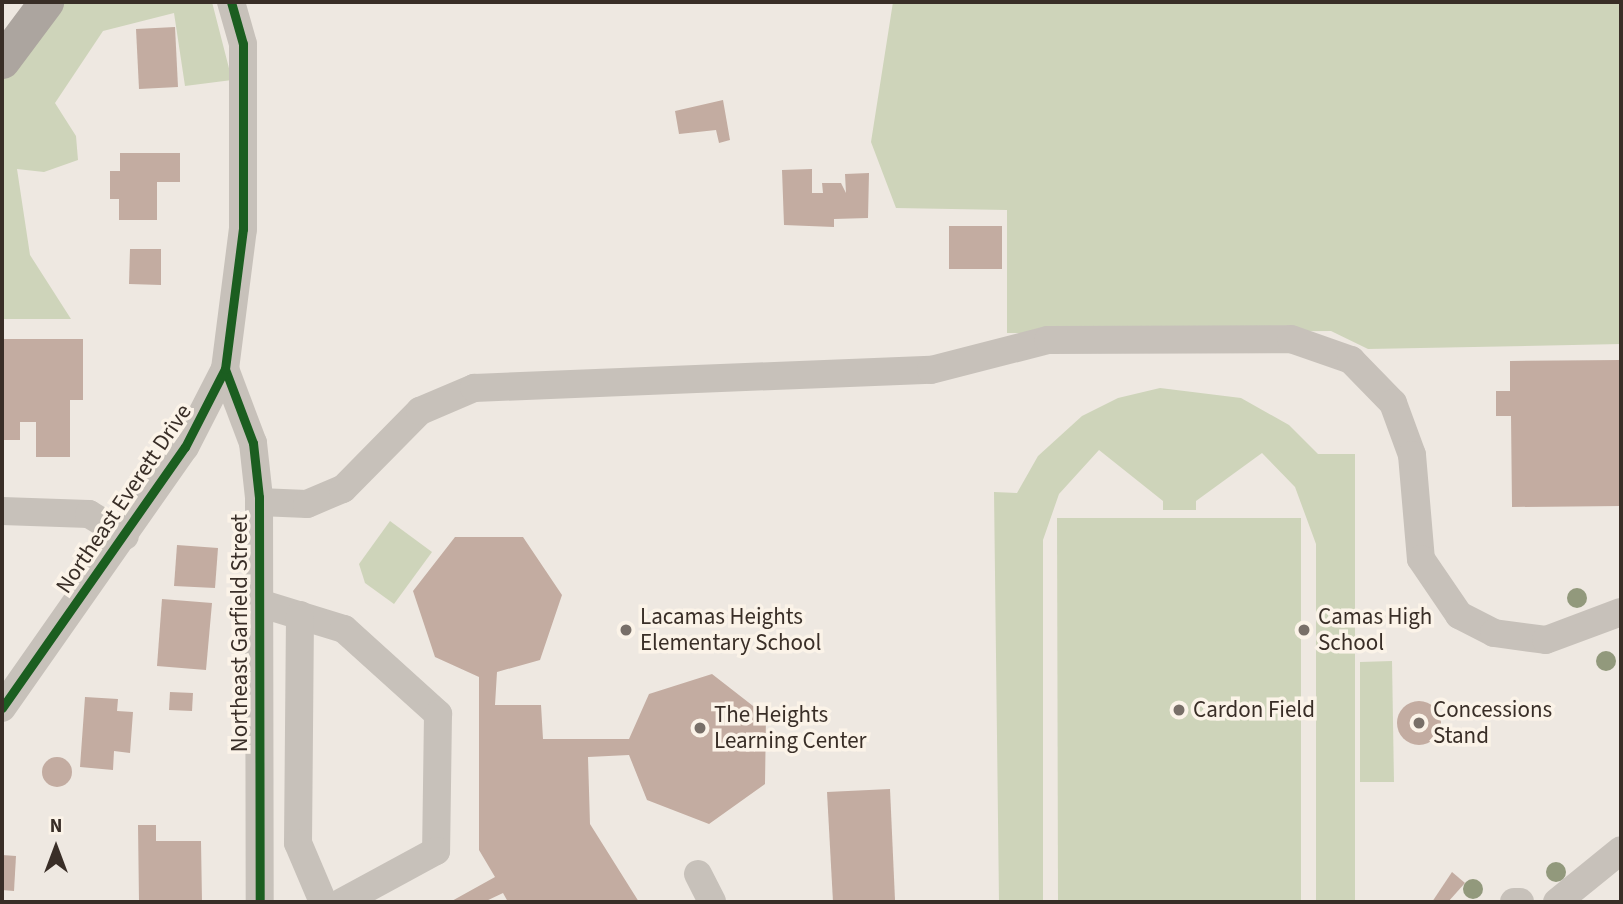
<!DOCTYPE html>
<style>
body{margin:0}
#map{position:relative;width:1623px;height:904px;overflow:hidden;background:#eee8e1;font-family:"Source Sans 3",sans-serif}
div>[style]{position:absolute}
[style*='--x']{left:calc(var(--x)*1px);top:calc(var(--y)*1px);width:calc(var(--w)*1px);rotate:calc(var(--a)*1deg)}
.green>*{inset:0;background:#ced4ba}
.building>*{inset:0;background:#c3aca1}
.round{border-radius:50%}
.minor>*{height:28px;margin:-14px;padding:0 14px;transform-origin:14px;border-radius:14px;background:#c7c1ba}
.major>*{height:35px;margin:-17.5px;padding:0 17.5px;transform-origin:17.5px;border-radius:17.5px;background:#aca59f}
.cycleway>*{height:9px;margin:-4.5px;padding:0 4.5px;transform-origin:4.5px;border-radius:4.5px;background:#1b5e20}
.trees>*{width:20px;height:20px;margin:-10px;border-radius:50%;background:#92997c}
.dots>*{width:19px;height:19px;translate:-50% -50%;box-sizing:border-box;border:4px solid #fbf3e8;border-radius:50%}
span{translate:-50% -50%;white-space:nowrap;text-align:center;line-height:1.15;-webkit-text-stroke:7px #fbf3e8;paint-order:stroke}
.street-label{font-size:23px;color:#392e27}
.poi-label{font-size:23px;color:#392e27}
.left{translate:0 -50%;text-align:left}
.frame{position:absolute;inset:0;border:4px solid #392e27;pointer-events:none}
.north{position:absolute;left:21px;top:813px;width:70px;height:70px;-webkit-text-stroke:5px #fbf3e8;paint-order:stroke;rotate:0deg;font-size:19px;font-weight:700;line-height:28px;text-align:center;color:#392e27}
.north::after{content:'';display:block;margin:auto;width:24px;height:32px;background:#392e27;clip-path:polygon(50% 0,100% 100%,50% 72%,0 100%)}
</style>
<div id="map">
<div class="green">
<div style="clip-path:polygon(59px 2px,212px 2px,232px 80px,185px 86px,174px 13px,103px 31px,55px 103px,76px 136px,78px 160px,44px 172px,17px 169px,30px 255px,71px 319px,2px 319px,2px 76px)"></div>
<div style="clip-path:polygon(893px 2px,1621px 2px,1621px 344px,1368px 349px,1331px 331px,1007px 333px,1007px 210px,896px 208px,871px 142px)"></div>
<div style="clip-path:polygon(1160px 388px,1241px 398px,1289px 425px,1318px 454px,1355px 454px,1355px 902px,1316px 902px,1316px 544px,1295px 487px,1262px 453px,1196px 501px,1196px 510px,1163px 510px,1163px 501px,1099px 450px,1059px 494px,1043px 540px,1043px 902px,999px 902px,994px 492px,1017px 493px,1038px 456px,1082px 416px,1118px 398px)"></div>
<div style="clip-path:polygon(1057px 518px,1301px 518px,1301px 902px,1058px 902px)"></div>
<div style="clip-path:polygon(390px 521px,432px 552px,394px 604px,365px 583px,359px 564px)"></div>
<div style="clip-path:polygon(1392px 661px,1394px 782px,1360px 782px,1360px 662px)"></div>
</div>
<div class="building">
<div style="clip-path:polygon(175px 27px,178px 87px,139px 89px,136px 29px)"></div>
<div style="clip-path:polygon(723px 100px,730px 140px,719px 143px,716px 130px,679px 134px,675px 111px)"></div>
<div style="clip-path:polygon(120px 153px,180px 153px,180px 182px,157px 182px,157px 220px,119px 220px,119px 199px,110px 199px,110px 171px,120px 171px)"></div>
<div style="clip-path:polygon(812px 169px,812px 193px,823px 193px,822px 183px,841px 183px,846px 193px,845px 174px,869px 173px,868px 218px,834px 219px,834px 227px,784px 225px,782px 170px)"></div>
<div style="clip-path:polygon(949px 226px,1002px 226px,1002px 269px,949px 269px)"></div>
<div style="clip-path:polygon(130px 249px,161px 249px,161px 285px,129px 284px)"></div>
<div style="clip-path:polygon(2px 339px,83px 339px,83px 400px,70px 400px,70px 457px,36px 457px,36px 422px,20px 422px,20px 440px,2px 440px)"></div>
<div style="clip-path:polygon(1621px 360px,1621px 506px,1512px 507px,1511px 416px,1496px 416px,1496px 391px,1510px 391px,1510px 361px)"></div>
<div style="clip-path:polygon(455px 537px,523px 537px,562px 595px,540px 660px,497px 672px,495px 705px,541px 705px,543px 739px,629px 739px,649px 694px,712px 674px,766px 716px,765px 784px,709px 824px,647px 800px,629px 755px,588px 757px,590px 824px,639px 902px,508px 902px,503px 893px,484px 902px,450px 902px,495px 877px,479px 850px,479px 677px,435px 657px,413px 591px)"></div>
<div style="clip-path:polygon(177px 545px,218px 548px,215px 588px,174px 586px)"></div>
<div style="clip-path:polygon(162px 599px,212px 603px,206px 670px,157px 666px)"></div>
<div style="clip-path:polygon(170px 692px,193px 693px,192px 711px,169px 710px)"></div>
<div style="clip-path:polygon(85px 697px,118px 699px,117px 711px,133px 712px,130px 753px,114px 751px,113px 770px,80px 767px)"></div>
<div class="round" style="left:1397px;top:701px;width:44px;height:44px"></div>
<div class="round" style="left:42px;top:757px;width:30px;height:30px"></div>
<div style="clip-path:polygon(890px 789px,895px 900px,833px 902px,827px 792px)"></div>
<div style="clip-path:polygon(138px 825px,156px 825px,156px 841px,201px 841px,202px 902px,139px 902px)"></div>
<div style="clip-path:polygon(2px 855px,16px 856px,14px 891px,2px 890px)"></div>
<div style="clip-path:polygon(1452px 872px,1465px 883px,1448px 902px,1432px 902px)"></div>
</div>
<div class="minor">
<div style="--x:225;--y:369;--w:79;--a:69.3"></div>
<div style="--x:253;--y:443;--w:54;--a:83.7"></div>
<div style="--x:259;--y:497;--w:405;--a:89.9"></div>
<div style="--x:259;--y:502;--w:48;--a:2.4"></div>
<div style="--x:307;--y:504;--w:39;--a:-23"></div>
<div style="--x:343;--y:489;--w:110;--a:-45.4"></div>
<div style="--x:420;--y:411;--w:59;--a:-23.1"></div>
<div style="--x:474;--y:388;--w:457;--a:-2.3"></div>
<div style="--x:931;--y:370;--w:121;--a:-14.4"></div>
<div style="--x:1048;--y:340;--w:243;--a:-0.2"></div>
<div style="--x:1291;--y:339;--w:64;--a:19.3"></div>
<div style="--x:1351;--y:360;--w:60;--a:45.7"></div>
<div style="--x:1393;--y:403;--w:55;--a:69.9"></div>
<div style="--x:1412;--y:455;--w:104;--a:85.1"></div>
<div style="--x:1421;--y:559;--w:68;--a:55.8"></div>
<div style="--x:1459;--y:615;--w:39;--a:27"></div>
<div style="--x:1494;--y:633;--w:52;--a:7.7"></div>
<div style="--x:1546;--y:640;--w:80;--a:-20.5"></div>
<div style="--x:2;--y:511;--w:87;--a:2"></div>
<div style="--x:89;--y:514;--w:42;--a:31.4"></div>
<div style="--x:259;--y:603;--w:89;--a:17"></div>
<div style="--x:344;--y:629;--w:127;--a:42.1"></div>
<div style="--x:438;--y:714;--w:137;--a:90.8"></div>
<div style="--x:436;--y:851;--w:107;--a:151.5"></div>
<div style="--x:300;--y:615;--w:228;--a:90.5"></div>
<div style="--x:298;--y:843;--w:64;--a:67"></div>
<div style="--x:2;--y:708;--w:319;--a:-55"></div>
<div style="--x:185;--y:447;--w:88;--a:-62.9"></div>
<div style="--x:225;--y:369;--w:141;--a:-82.7"></div>
<div style="--x:243;--y:229;--w:185;--a:-90"></div>
<div style="--x:243;--y:44;--w:44;--a:-105.9"></div>
<div style="--x:698;--y:874;--w:31;--a:63"></div>
<div style="--x:1514;--y:902;--w:6;--a:0"></div>
<div style="--x:1557;--y:902;--w:82;--a:-39.1"></div>
</div>
<div class="major">
<div style="--x:2;--y:61;--w:74;--a:-53.3"></div>
</div>
<div class="cycleway">
<div style="--x:225;--y:369;--w:79;--a:69.3"></div>
<div style="--x:253;--y:443;--w:54;--a:83.7"></div>
<div style="--x:259;--y:497;--w:405;--a:89.9"></div>
<div style="--x:2;--y:708;--w:319;--a:-55"></div>
<div style="--x:185;--y:447;--w:88;--a:-62.9"></div>
<div style="--x:225;--y:369;--w:141;--a:-82.7"></div>
<div style="--x:243;--y:229;--w:185;--a:-90"></div>
<div style="--x:243;--y:44;--w:44;--a:-105.9"></div>
</div>
<div class="trees">
<div style="left:1577px;top:598px"></div>
<div style="left:1606px;top:661px"></div>
<div style="left:1556px;top:872px"></div>
<div style="left:1473px;top:889px"></div>
</div>
<div class="dots">
<div style="left:626px;top:630px;background:#786f68"></div>
<div style="left:1304px;top:630px;background:#786f68"></div>
<div style="left:1179px;top:710px;background:#786f68"></div>
<div style="left:1419px;top:723px;background:#786f68"></div>
<div style="left:700px;top:728px;background:#786f68"></div>
</div>
<div class="street-label">
<span style="left:124px;top:499px;rotate:-56deg">Northeast Everett Drive</span>
<span style="left:240px;top:633px;rotate:-90deg">Northeast Garfield Street</span>
</div>
<div class="poi-label">
<span class="left" style="left:640px;top:630px">Lacamas Heights<br>Elementary School</span>
<span class="left" style="left:1318px;top:630px">Camas High<br>School</span>
<span class="left" style="left:1193px;top:710px">Cardon Field</span>
<span class="left" style="left:1433px;top:723px">Concessions<br>Stand</span>
<span class="left" style="left:714px;top:728px">The Heights<br>Learning Center</span>
</div>
<div class="frame"></div>
<div class="north">N</div>
</div>
